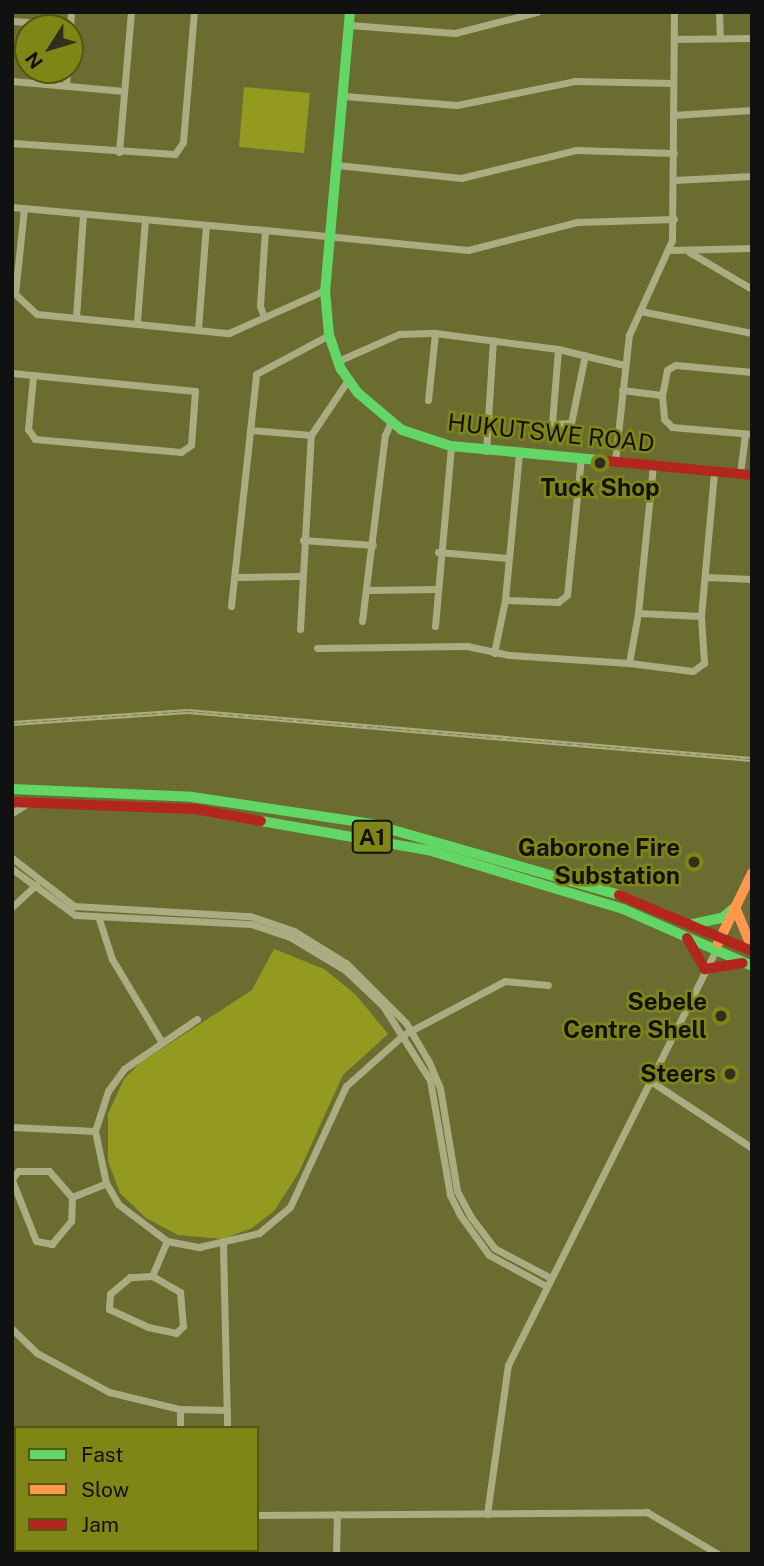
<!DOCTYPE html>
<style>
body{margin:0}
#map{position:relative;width:764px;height:1566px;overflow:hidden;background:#6a6d2f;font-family:"Public Sans",sans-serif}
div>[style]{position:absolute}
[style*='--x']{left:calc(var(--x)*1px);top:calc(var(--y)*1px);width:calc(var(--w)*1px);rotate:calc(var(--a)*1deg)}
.green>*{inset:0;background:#949920}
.street>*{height:7px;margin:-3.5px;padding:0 3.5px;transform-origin:3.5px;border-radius:3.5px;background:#aaac82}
.fast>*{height:10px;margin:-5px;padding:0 5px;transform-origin:5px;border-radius:5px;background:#63d668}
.slow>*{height:10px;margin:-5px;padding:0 5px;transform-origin:5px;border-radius:5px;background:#ff974d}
.jam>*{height:10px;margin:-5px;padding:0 5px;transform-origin:5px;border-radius:5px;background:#b3261e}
.rail>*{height:4.5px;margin-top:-2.25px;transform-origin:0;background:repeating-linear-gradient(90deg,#808616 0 5px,#aaac84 0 10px);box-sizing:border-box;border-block:2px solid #aaac84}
.dots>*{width:19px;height:19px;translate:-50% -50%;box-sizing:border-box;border:4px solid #808616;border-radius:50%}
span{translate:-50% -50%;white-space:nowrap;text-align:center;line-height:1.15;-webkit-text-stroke:5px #808616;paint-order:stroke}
.shield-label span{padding:2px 5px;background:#808616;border:2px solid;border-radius:5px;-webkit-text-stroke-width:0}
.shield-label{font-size:23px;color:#111;font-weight:700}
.street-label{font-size:24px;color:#111}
.poi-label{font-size:24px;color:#111;font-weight:700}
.right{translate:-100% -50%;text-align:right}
.frame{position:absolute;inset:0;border:14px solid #111;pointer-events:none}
.legend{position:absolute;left:14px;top:1426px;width:245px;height:126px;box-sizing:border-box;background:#808616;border:2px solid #545714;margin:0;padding:9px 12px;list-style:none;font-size:21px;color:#111}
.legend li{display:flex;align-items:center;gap:14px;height:35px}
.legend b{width:35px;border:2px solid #545714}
.north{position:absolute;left:14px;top:14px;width:70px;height:70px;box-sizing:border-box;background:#808616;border:2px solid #545714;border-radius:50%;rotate:233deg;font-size:19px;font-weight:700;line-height:28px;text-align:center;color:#111}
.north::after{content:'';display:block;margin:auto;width:24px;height:32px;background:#30311c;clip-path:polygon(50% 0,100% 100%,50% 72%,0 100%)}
</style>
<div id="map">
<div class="green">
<div style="clip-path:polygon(244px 87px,310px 93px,304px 153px,239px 147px)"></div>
<div style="clip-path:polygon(274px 949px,324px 969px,356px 995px,388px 1034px,343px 1075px,298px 1174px,274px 1211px,252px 1228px,223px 1239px,178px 1235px,146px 1218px,120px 1193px,108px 1161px,108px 1114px,124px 1079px,140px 1063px,252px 990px)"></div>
</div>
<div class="street">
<div style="--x:719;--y:12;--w:26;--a:88"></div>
<div style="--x:12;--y:21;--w:58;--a:3.9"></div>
<div style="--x:349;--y:25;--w:106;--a:4.3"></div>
<div style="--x:455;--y:33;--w:85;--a:-14.4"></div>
<div style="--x:70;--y:29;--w:17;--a:-87"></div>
<div style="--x:674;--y:39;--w:78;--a:-0.7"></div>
<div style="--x:12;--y:81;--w:112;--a:5.1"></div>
<div style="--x:66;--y:86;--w:16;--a:-86"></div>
<div style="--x:344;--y:96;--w:113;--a:4.6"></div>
<div style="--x:457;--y:105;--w:120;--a:-11.5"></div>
<div style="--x:575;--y:81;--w:98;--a:1.2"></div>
<div style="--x:673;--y:115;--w:79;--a:-3.6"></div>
<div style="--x:12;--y:143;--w:163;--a:3.9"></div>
<div style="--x:175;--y:154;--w:14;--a:-56"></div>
<div style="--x:183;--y:142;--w:130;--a:-85.2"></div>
<div style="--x:119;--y:152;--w:141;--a:-85.1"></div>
<div style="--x:337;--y:165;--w:125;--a:6"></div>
<div style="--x:461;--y:178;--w:118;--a:-13.7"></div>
<div style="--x:576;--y:150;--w:98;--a:1.8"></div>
<div style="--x:674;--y:180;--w:78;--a:-2.9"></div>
<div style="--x:12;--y:207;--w:254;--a:5.2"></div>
<div style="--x:265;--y:230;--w:76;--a:93.8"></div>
<div style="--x:260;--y:306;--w:12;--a:70"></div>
<div style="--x:265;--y:230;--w:204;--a:5.6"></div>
<div style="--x:468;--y:250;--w:113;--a:-14.4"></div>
<div style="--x:577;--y:222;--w:97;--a:-1.8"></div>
<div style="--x:671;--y:250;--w:81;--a:-1.4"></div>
<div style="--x:689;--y:252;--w:73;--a:30.4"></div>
<div style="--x:12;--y:291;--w:34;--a:43"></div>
<div style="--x:37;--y:314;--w:193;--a:5.7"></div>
<div style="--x:229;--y:333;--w:105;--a:-24.1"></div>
<div style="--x:15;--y:294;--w:86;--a:-84"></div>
<div style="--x:640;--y:311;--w:114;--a:11.1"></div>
<div style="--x:76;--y:317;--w:102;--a:-86.1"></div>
<div style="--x:137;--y:321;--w:101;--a:-85.5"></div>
<div style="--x:198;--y:329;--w:103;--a:-85.6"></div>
<div style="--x:558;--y:349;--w:75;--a:94.6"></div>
<div style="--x:552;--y:424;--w:19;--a:-3"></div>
<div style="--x:571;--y:423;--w:69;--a:-78.4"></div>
<div style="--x:338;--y:361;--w:67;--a:-23.9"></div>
<div style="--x:399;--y:334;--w:36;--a:-2"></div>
<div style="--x:435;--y:333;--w:124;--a:7.4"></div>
<div style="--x:558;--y:349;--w:68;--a:13.6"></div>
<div style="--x:752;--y:372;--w:77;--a:-174.8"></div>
<div style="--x:675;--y:365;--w:9;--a:148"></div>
<div style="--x:667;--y:370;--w:25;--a:101"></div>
<div style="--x:662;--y:395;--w:24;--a:85"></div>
<div style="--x:664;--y:419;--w:11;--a:45"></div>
<div style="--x:672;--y:427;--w:80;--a:5"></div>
<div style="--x:12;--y:373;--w:184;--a:5.6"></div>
<div style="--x:195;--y:391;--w:54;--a:94.2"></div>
<div style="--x:191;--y:445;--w:12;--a:145"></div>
<div style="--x:181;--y:452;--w:147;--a:-174.9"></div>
<div style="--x:35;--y:439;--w:12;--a:-125"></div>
<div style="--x:28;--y:429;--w:52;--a:-84.5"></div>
<div style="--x:622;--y:390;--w:40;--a:7.1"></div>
<div style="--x:428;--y:400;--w:67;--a:-84"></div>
<div style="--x:250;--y:430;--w:61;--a:4.7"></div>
<div style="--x:486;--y:451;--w:111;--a:-86.4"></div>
<div style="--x:519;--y:454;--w:147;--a:95.5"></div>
<div style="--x:505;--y:600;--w:53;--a:2.2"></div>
<div style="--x:558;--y:602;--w:11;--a:-38"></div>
<div style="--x:567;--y:595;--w:138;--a:-84.2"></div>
<div style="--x:615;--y:461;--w:127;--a:-83.7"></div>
<div style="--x:629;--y:335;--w:104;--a:-65.6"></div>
<div style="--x:672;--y:240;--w:228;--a:-89.5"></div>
<div style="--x:653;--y:465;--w:149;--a:95.8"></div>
<div style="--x:638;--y:613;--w:63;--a:2.7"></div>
<div style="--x:701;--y:616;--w:145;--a:-84.8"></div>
<div style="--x:740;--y:474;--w:40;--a:-82.9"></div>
<div style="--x:303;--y:540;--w:70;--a:4.1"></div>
<div style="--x:438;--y:552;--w:70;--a:4.9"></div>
<div style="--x:235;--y:577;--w:66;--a:-0.9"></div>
<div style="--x:706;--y:577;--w:46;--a:2.5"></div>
<div style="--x:369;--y:590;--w:66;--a:-0.9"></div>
<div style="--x:231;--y:606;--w:233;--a:-83.8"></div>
<div style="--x:256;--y:374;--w:83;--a:-28.1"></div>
<div style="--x:638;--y:613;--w:51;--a:100.2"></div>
<div style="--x:629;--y:663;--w:64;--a:7.1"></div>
<div style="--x:693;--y:671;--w:14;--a:-36"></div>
<div style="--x:704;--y:663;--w:47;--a:-93.7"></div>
<div style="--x:362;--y:621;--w:187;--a:-83"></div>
<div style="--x:385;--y:435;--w:14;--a:-65"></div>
<div style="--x:435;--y:626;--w:181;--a:-84.9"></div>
<div style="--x:300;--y:629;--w:194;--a:-86.8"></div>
<div style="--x:311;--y:435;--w:66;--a:-56.1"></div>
<div style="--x:317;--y:648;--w:150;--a:-0.8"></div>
<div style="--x:467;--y:646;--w:43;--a:12.1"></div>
<div style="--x:509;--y:655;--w:120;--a:3.8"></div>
<div style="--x:494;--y:653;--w:54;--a:-78.3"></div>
<div style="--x:12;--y:813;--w:15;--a:-32"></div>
<div style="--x:12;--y:858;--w:78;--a:37.7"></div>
<div style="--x:74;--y:906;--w:176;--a:3.3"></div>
<div style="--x:250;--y:916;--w:46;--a:18.8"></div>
<div style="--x:294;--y:931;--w:62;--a:31.9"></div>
<div style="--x:347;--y:964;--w:83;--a:45"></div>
<div style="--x:406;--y:1023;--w:45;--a:59.5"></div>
<div style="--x:429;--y:1062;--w:28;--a:67"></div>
<div style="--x:440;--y:1088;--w:104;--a:80.6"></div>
<div style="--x:457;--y:1191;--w:30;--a:62"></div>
<div style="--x:471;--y:1217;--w:39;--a:53"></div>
<div style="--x:494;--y:1248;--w:64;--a:27.8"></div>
<div style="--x:12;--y:869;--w:78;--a:36.1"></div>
<div style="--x:75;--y:915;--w:176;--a:2.9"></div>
<div style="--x:251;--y:924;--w:41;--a:18.4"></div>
<div style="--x:290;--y:937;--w:64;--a:31"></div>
<div style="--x:345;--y:970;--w:52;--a:43.5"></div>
<div style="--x:383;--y:1006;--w:88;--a:57.6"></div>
<div style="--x:430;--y:1080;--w:117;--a:80.1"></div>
<div style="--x:450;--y:1195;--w:22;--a:63"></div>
<div style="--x:460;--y:1215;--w:49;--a:54.1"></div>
<div style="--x:489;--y:1255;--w:65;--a:28.5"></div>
<div style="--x:12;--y:907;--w:33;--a:-43"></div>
<div style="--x:98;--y:916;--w:45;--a:72"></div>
<div style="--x:112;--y:959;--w:96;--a:59.1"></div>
<div style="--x:197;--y:1019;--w:88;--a:145.6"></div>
<div style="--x:124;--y:1069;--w:27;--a:126"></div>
<div style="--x:108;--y:1091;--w:42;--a:108"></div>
<div style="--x:95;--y:1131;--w:53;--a:78.1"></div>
<div style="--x:106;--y:1183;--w:24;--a:60"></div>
<div style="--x:118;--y:1204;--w:61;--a:37.1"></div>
<div style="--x:167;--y:1241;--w:33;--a:11"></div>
<div style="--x:199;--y:1247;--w:62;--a:-13.1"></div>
<div style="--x:259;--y:1233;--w:40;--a:-40"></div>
<div style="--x:290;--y:1207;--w:133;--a:-65.2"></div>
<div style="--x:346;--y:1086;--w:76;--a:-41.8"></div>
<div style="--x:403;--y:1035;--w:115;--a:-27.9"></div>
<div style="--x:505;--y:981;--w:43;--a:5.3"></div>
<div style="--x:649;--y:1080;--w:123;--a:33.4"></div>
<div style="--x:12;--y:1127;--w:83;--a:2.8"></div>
<div style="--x:12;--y:1179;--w:10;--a:-53"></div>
<div style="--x:18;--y:1171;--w:31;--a:0"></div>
<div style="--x:49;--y:1171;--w:35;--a:49"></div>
<div style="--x:72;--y:1197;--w:24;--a:92"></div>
<div style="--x:71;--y:1221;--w:30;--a:130"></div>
<div style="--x:52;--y:1244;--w:16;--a:-169"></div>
<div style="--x:36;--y:1241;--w:66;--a:-111.5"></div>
<div style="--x:72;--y:1197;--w:37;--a:-22"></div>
<div style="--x:223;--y:1245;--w:183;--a:88.7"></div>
<div style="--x:152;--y:1276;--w:22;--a:177"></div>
<div style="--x:130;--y:1277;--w:26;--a:140"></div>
<div style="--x:110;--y:1294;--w:15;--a:94"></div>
<div style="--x:109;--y:1309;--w:43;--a:24.8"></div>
<div style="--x:148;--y:1327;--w:29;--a:12"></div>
<div style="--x:176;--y:1333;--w:10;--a:-45"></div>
<div style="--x:183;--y:1326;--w:34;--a:-95"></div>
<div style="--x:180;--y:1292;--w:32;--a:-150"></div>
<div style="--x:152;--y:1276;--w:38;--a:-67"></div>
<div style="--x:12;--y:1329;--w:35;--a:44"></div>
<div style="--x:37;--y:1353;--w:82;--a:28.4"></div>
<div style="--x:109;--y:1392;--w:73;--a:13.5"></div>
<div style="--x:180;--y:1409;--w:47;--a:1.2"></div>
<div style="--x:180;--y:1428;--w:19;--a:-90"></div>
<div style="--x:487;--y:1514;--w:150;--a:-82"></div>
<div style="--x:508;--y:1365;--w:465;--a:-63.4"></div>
<div style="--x:12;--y:1515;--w:4;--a:-27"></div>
<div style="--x:257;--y:1515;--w:390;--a:-0.4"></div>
<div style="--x:647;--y:1512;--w:82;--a:30.6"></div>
<div style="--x:52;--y:1554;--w:6;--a:-39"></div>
<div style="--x:336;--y:1554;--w:40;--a:-88.6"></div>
</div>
<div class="fast">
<div style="--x:350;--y:12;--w:279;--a:95.1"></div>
<div style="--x:325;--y:290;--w:45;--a:84.9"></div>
<div style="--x:329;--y:335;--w:36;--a:71"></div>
<div style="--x:341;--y:369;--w:29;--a:55"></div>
<div style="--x:358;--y:393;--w:57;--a:40.1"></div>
<div style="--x:402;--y:430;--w:52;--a:18.1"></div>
<div style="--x:451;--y:446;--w:148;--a:5.4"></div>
<div style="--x:12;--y:789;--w:180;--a:2.5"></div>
<div style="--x:192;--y:797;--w:182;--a:8.5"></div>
<div style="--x:372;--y:824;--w:257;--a:16"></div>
<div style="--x:261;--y:821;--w:169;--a:9.9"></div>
<div style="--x:428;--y:850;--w:204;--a:16.8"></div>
<div style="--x:623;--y:909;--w:141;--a:23.8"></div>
<div style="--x:693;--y:924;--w:30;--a:-12"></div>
<div style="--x:722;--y:918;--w:17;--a:-40"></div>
</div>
<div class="slow">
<div style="--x:735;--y:907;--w:44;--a:67.5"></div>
<div style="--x:718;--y:943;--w:78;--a:-64.1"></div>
</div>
<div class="jam">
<div style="--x:598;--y:460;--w:155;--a:5.6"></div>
<div style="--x:12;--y:802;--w:183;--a:2.2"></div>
<div style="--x:195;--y:809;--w:67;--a:10.3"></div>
<div style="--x:619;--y:895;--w:144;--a:22.8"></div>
<div style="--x:687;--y:938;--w:36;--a:60"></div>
<div style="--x:705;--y:969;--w:38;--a:-9"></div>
</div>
<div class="rail">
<div style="--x:12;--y:723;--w:176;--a:-3.9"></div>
<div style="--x:188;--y:711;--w:566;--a:4.86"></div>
</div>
<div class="dots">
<div style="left:600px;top:463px;background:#30311c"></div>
<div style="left:694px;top:862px;background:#30311c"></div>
<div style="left:721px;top:1016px;background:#30311c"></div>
<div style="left:730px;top:1074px;background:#30311c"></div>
</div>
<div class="shield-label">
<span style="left:372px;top:837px">A1</span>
</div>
<div class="street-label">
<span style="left:551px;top:433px;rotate:6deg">HUKUTSWE ROAD</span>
</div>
<div class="poi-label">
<span style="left:600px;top:488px">Tuck Shop</span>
<span class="right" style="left:680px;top:862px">Gaborone Fire<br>Substation</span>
<span class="right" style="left:707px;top:1016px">Sebele<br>Centre Shell</span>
<span class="right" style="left:716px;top:1074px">Steers</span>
</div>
<div class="frame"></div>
<ul class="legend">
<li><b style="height:9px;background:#63d668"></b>Fast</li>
<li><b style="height:9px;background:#ff974d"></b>Slow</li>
<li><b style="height:9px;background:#b3261e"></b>Jam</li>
</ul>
<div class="north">N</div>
</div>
